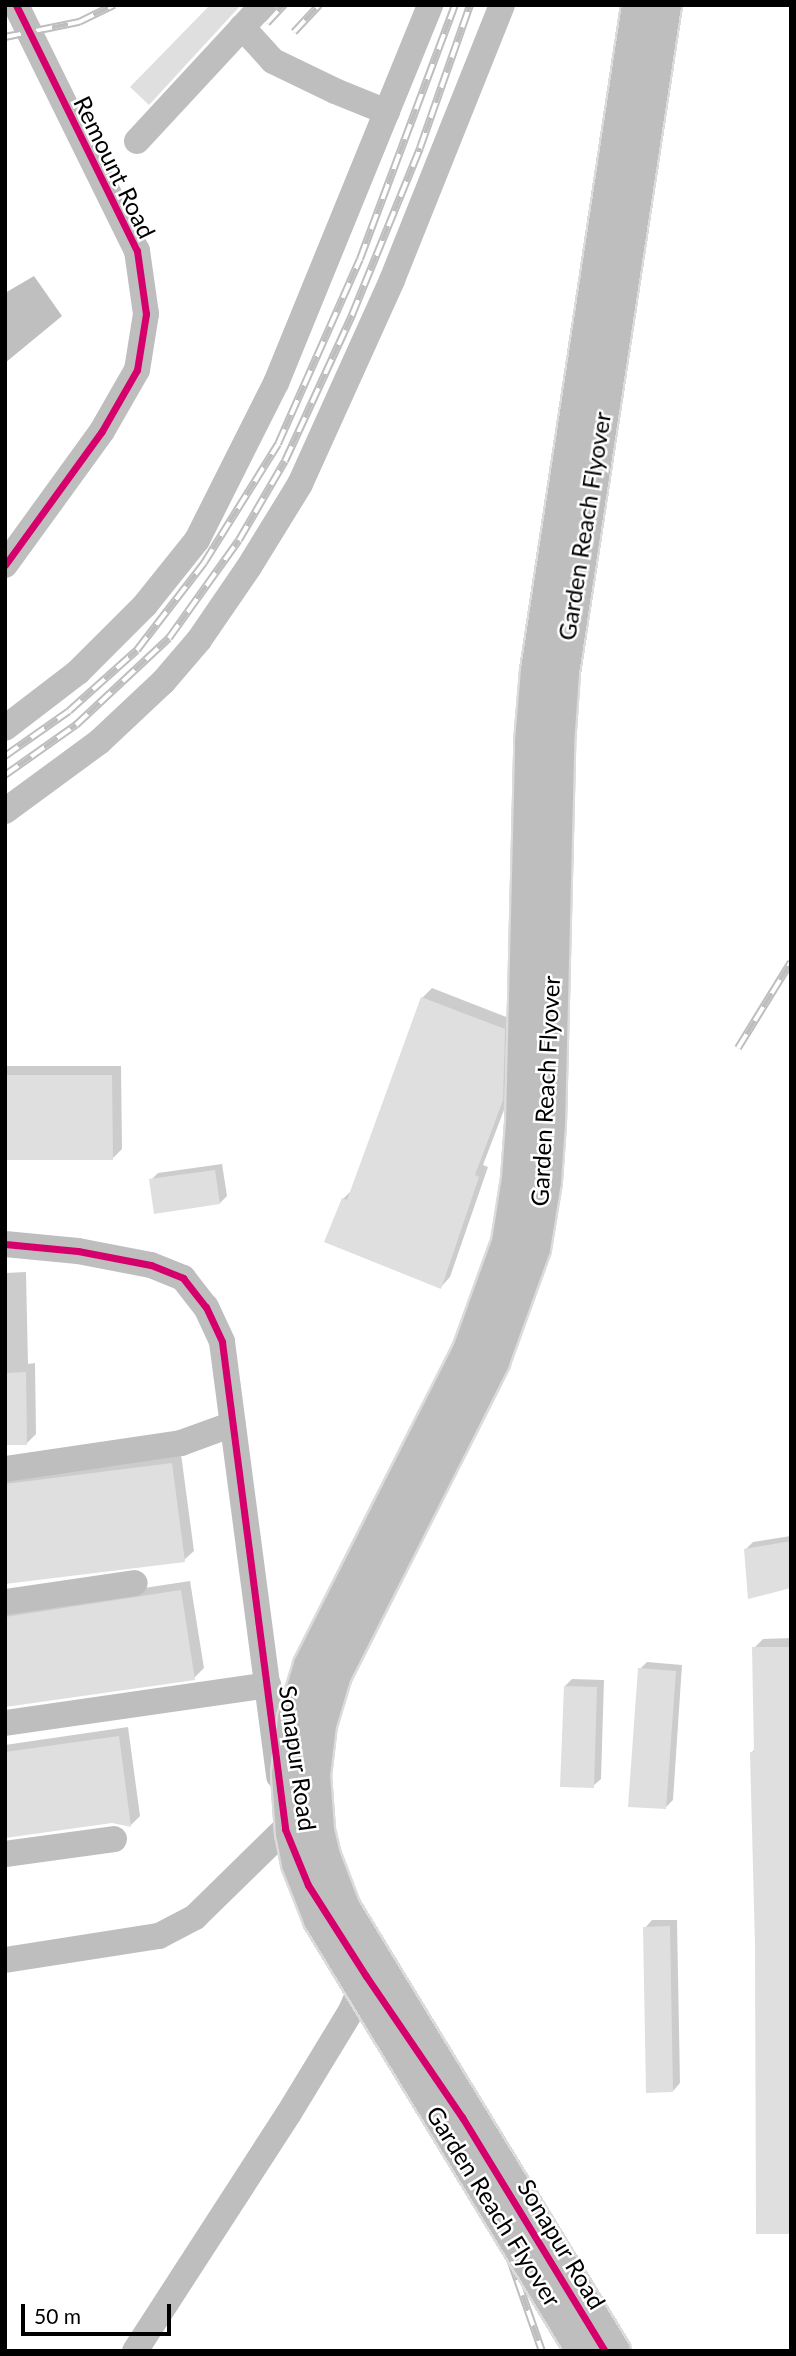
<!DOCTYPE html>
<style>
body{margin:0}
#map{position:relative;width:796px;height:2356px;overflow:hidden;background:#fff;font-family:Lato,sans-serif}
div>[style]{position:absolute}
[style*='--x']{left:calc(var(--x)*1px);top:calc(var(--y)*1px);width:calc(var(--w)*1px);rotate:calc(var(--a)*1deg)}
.water>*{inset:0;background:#bfbfbf}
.shadow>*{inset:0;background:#0003}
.building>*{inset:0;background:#dfdfdf}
.minor>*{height:26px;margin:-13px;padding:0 13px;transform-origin:13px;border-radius:13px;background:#bebebe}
.rail>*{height:8px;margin-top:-4px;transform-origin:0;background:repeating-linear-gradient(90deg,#fff 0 16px,#bebebe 0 32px);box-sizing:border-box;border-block:2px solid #bebebe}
.bridges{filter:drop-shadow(2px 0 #dbdbdb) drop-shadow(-2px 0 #dbdbdb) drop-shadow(0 2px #dbdbdb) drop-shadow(0 -2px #dbdbdb)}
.major-bridge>*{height:33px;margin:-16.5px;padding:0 16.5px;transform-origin:16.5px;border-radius:16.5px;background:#bebebe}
.cycleway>*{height:7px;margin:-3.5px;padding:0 3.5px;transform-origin:3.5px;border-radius:3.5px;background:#d6006c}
span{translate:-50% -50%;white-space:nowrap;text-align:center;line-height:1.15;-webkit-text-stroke:5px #fff;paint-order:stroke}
.street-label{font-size:24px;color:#000}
.frame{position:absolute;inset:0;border:7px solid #000;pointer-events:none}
.scale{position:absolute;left:21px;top:2304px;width:150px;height:32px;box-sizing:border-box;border:4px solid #000;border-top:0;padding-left:9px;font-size:21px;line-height:24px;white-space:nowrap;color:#000;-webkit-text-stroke:5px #fff;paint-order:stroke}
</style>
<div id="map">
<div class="water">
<div style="clip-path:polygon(34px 276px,62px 316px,5px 363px,5px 293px)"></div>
</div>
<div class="shadow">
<div style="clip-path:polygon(432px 988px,514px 1020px,512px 1089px,483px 1165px,488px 1167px,450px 1277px,441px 1287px,343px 1199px,352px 1190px,422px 998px)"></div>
<div style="clip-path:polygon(5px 1066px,121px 1066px,122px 1149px,112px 1159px,5px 1159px)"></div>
<div style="clip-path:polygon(222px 1164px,227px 1196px,220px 1203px,151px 1180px,158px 1173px)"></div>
<div style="clip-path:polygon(26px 1272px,28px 1364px,35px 1363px,36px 1434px,27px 1443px,5px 1444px,5px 1273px)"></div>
<div style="clip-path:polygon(181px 1454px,194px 1551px,184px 1560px,5px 1582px,5px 1476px)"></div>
<div style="clip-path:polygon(791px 1536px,791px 1586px,746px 1549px,753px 1542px)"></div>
<div style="clip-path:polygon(190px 1581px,204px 1668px,194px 1678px,5px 1705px,5px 1609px)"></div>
<div style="clip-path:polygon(791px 1638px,791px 2232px,757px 1946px,751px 1753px,756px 1748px,754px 1648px,763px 1639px)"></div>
<div style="clip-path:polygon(647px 1662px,682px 1665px,673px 1800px,665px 1808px,640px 1669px)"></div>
<div style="clip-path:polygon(572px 1679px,604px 1680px,601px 1779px,593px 1786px,565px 1686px)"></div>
<div style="clip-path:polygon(128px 1727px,140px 1816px,131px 1825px,112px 1822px,5px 1836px,5px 1745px)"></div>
<div style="clip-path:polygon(652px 1920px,677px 1920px,680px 2083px,673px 2091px,645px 1928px)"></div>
</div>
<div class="building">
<div style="clip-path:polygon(210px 5px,241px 5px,149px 105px,130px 87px)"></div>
<div style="clip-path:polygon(421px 997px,505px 1029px,503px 1100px,475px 1175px,479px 1177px,441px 1289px,324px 1242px,342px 1198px,347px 1200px)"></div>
<div style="clip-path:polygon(5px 1075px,112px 1075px,113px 1160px,5px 1160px)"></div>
<div style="clip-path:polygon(215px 1170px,220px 1204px,154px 1214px,149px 1179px)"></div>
<div style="clip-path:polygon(26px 1372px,27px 1445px,5px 1445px,5px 1373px)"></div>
<div style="clip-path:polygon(172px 1463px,185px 1562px,5px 1584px,5px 1484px)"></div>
<div style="clip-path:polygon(791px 1541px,791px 1588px,748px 1599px,744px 1549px)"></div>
<div style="clip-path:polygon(181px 1590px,195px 1680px,5px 1707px,5px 1617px)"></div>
<div style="clip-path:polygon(752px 1647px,791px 1647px,791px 2234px,756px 2234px,755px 1946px,750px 1752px,754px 1752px)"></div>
<div style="clip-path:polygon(638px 1668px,676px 1671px,666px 1809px,628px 1807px)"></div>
<div style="clip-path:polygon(564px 1686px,597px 1687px,594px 1788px,560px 1787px)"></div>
<div style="clip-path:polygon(119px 1736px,131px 1827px,112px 1823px,5px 1838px,5px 1752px)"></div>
<div style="clip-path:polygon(670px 1926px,673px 2092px,646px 2093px,643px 1927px)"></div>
</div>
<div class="minor">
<div style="--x:242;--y:27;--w:46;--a:47.6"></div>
<div style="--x:273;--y:61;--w:69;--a:25.8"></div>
<div style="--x:335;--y:91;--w:56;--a:22"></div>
<div style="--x:137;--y:141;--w:185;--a:-47.2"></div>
<div style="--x:5;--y:565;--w:165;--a:-54.1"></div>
<div style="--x:102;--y:431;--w:70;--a:-60.2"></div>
<div style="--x:137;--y:370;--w:57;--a:-80.9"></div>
<div style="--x:146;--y:314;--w:64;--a:-98.1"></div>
<div style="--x:137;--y:251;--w:274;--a:-116.2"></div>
<div style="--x:5;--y:728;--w:92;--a:-37.5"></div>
<div style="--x:78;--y:672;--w:95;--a:-45"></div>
<div style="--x:145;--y:605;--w:83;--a:-51.3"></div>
<div style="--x:197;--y:540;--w:176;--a:-63.3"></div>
<div style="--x:276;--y:383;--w:408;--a:-67.8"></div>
<div style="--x:5;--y:811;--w:117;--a:-36.3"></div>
<div style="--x:99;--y:742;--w:88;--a:-43.2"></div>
<div style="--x:163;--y:682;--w:55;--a:-49.4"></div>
<div style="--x:199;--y:640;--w:88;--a:-55.6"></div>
<div style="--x:249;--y:567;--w:97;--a:-58.4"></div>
<div style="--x:300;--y:484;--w:224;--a:-65.7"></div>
<div style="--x:392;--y:280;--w:296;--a:-68.2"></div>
<div style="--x:5;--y:1244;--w:73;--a:5.5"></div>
<div style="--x:78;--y:1251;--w:74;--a:10.9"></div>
<div style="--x:151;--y:1265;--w:35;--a:22"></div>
<div style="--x:183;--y:1278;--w:37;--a:52"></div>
<div style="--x:206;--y:1307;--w:38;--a:65"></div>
<div style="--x:222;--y:1342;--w:438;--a:82.5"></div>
<div style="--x:5;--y:1469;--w:178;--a:-8.4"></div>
<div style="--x:181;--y:1443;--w:55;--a:-20.1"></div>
<div style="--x:5;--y:1602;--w:131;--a:-8.3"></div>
<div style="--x:5;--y:1723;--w:266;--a:-8.2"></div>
<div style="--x:5;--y:1854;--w:110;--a:-7.8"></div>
<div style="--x:5;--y:1960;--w:156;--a:-8.9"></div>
<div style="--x:159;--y:1936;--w:41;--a:-27.8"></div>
<div style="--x:195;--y:1917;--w:126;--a:-44.4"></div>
<div style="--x:135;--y:2351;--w:283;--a:-57.1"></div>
<div style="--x:289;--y:2113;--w:119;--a:-58.7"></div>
<div style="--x:351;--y:2011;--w:38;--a:-67"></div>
</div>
<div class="rail">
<div style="--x:267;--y:23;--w:25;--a:-47"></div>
<div style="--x:294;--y:32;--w:37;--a:-47"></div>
<div style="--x:5;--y:37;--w:76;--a:-11.5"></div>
<div style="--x:79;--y:22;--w:39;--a:-26"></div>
<div style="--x:5;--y:756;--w:78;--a:-35.1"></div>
<div style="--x:69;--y:711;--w:91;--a:-41.9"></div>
<div style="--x:137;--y:650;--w:110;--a:-52.4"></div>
<div style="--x:204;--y:563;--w:140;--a:-58.1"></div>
<div style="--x:278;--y:444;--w:202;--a:-66.1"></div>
<div style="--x:360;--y:259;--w:271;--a:-69.5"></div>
<div style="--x:5;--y:775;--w:87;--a:-35.2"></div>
<div style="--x:76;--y:725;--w:127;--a:-43.1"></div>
<div style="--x:169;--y:638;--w:120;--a:-54.5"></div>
<div style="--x:239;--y:540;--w:91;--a:-59.8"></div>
<div style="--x:285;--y:461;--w:161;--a:-65.3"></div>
<div style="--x:352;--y:315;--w:180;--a:-67.8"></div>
<div style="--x:420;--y:148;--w:151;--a:-70.7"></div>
<div style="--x:738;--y:1048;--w:101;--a:-58.4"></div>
<div style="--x:451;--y:2071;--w:60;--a:76.4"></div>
<div style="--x:465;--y:2129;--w:235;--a:70.9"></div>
</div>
<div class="bridges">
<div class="major-bridge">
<div style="--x:583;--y:2351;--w:506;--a:-121.33"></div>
<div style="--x:320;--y:1919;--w:60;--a:-111.4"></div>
<div style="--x:298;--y:1863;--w:31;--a:-101"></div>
<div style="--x:292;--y:1833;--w:59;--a:-93.9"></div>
<div style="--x:288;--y:1774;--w:56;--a:-83.9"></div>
<div style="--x:294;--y:1718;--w:55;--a:-73.2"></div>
<div style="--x:310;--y:1665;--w:353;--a:-63.2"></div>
<div style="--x:469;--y:1350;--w:115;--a:-70.1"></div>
<div style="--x:508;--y:1242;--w:65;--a:-81.1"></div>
<div style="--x:518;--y:1178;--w:56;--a:-85.9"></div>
<div style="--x:522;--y:1122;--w:380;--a:-88.6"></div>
<div style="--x:531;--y:742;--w:72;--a:-85.2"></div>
<div style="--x:537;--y:670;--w:673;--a:-81.36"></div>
<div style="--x:613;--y:2351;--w:519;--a:-121.36"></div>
<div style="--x:343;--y:1908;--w:56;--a:-111"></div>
<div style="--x:323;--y:1856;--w:28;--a:-103"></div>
<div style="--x:317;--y:1829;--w:54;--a:-94.2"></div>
<div style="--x:313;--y:1775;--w:51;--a:-83.3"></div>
<div style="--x:319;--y:1724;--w:52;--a:-73.3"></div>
<div style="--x:334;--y:1674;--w:351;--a:-63.2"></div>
<div style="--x:492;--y:1361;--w:120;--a:-70.1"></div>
<div style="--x:533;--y:1248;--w:68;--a:-80.7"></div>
<div style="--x:544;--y:1181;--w:58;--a:-86.1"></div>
<div style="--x:548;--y:1123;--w:379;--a:-88.6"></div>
<div style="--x:557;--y:744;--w:72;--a:-86"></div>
<div style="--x:562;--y:672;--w:675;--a:-81.31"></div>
</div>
</div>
<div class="cycleway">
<div style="--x:5;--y:565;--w:165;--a:-54.1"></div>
<div style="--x:102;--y:431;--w:70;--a:-60.2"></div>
<div style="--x:137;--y:370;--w:57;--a:-80.9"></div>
<div style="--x:146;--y:314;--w:64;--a:-98.1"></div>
<div style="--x:137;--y:251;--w:274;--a:-116.2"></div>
<div style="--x:5;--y:1244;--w:73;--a:5.5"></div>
<div style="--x:78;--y:1251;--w:74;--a:10.9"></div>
<div style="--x:151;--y:1265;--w:35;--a:22"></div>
<div style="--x:183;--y:1278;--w:37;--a:52"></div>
<div style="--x:206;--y:1307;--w:38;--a:65"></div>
<div style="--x:222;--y:1342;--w:491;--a:82.6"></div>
<div style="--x:285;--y:1829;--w:61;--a:67.7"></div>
<div style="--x:308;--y:1885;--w:108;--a:57.5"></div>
<div style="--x:366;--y:1976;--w:171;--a:55.8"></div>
<div style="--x:462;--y:2117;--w:274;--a:58.6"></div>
</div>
<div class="street-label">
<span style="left:115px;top:167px;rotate:64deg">Remount Road</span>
<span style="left:584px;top:526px;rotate:-81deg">Garden Reach Flyover</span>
<span style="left:545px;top:1091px;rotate:-87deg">Garden Reach Flyover</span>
<span style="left:298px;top:1758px;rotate:82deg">Sonapur Road</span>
<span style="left:494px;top:2206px;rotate:58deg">Garden Reach Flyover</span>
<span style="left:562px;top:2244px;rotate:59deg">Sonapur Road</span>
</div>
<div class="frame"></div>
<div class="scale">50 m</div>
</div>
